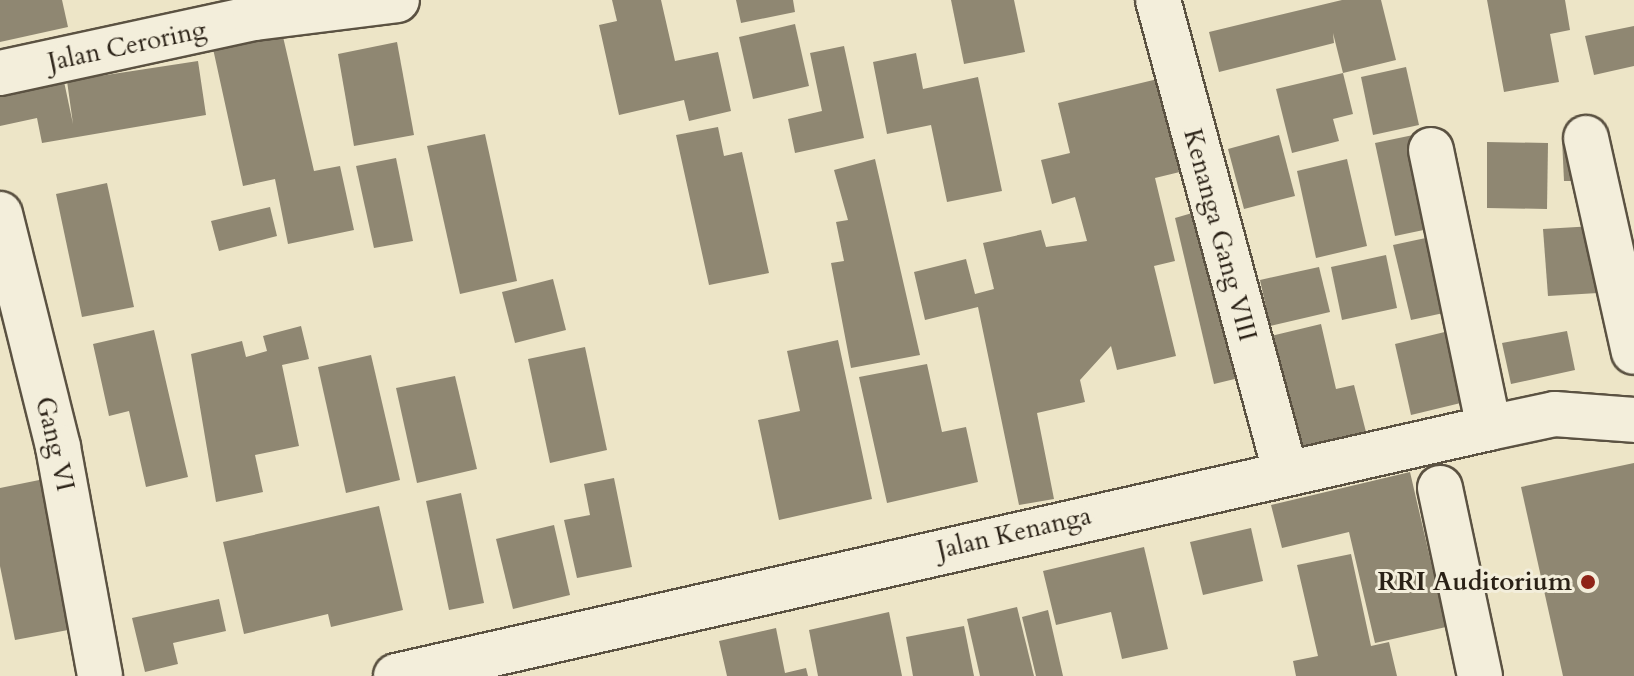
<!DOCTYPE html>
<style>
body{margin:0}
#map{position:relative;width:1634px;height:676px;overflow:hidden;background:#ede5c7;font-family:Cardo,serif}
div>[style]{position:absolute}
[style*='--x']{left:calc(var(--x)*1px);top:calc(var(--y)*1px);width:calc(var(--w)*1px);rotate:calc(var(--a)*1deg)}
.building>*{inset:0;background:#8f8772}
.roads{filter:drop-shadow(2px 0 #5b5242) drop-shadow(-2px 0 #5b5242) drop-shadow(0 2px #5b5242) drop-shadow(0 -2px #5b5242)}
.minor>*{height:44px;margin:-22px;padding:0 22px;transform-origin:22px;border-radius:22px;background:#f3eedb}
.dots>*{width:22px;height:22px;translate:-50% -50%;box-sizing:border-box;border:4px solid #f3eedb;border-radius:50%}
span{translate:-50% -50%;white-space:nowrap;text-align:center;line-height:1.15;-webkit-text-stroke:6px #f3eedb;paint-order:stroke}
.street-label{font-size:26px;color:#2a2116}
.poi-label{font-size:26px;color:#2a2116;font-weight:700}
.right{translate:-100% -50%;text-align:right}
</style>
<div id="map">
<div class="building">
<div style="clip-path:polygon(0 0,62px 0,68px 27px,0 42px)"></div>
<div style="clip-path:polygon(612px 0,661px 0,675px 61px,718px 52px,731px 111px,689px 121px,684px 100px,619px 115px,599px 25px,617px 21px)"></div>
<div style="clip-path:polygon(736px 0,793px 0,795px 12px,741px 23px)"></div>
<div style="clip-path:polygon(951px 0,1014px 0,1025px 52px,964px 64px)"></div>
<div style="clip-path:polygon(1342px 0,1381px 0,1396px 60px,1343px 73px,1333px 33px,1334px 43px,1219px 72px,1209px 32px)"></div>
<div style="clip-path:polygon(1487px 0,1565px 0,1570px 30px,1550px 34px,1559px 82px,1504px 92px)"></div>
<div style="clip-path:polygon(795px 24px,809px 86px,753px 99px,739px 37px)"></div>
<div style="clip-path:polygon(1634px 26px,1634px 66px,1594px 75px,1585px 36px)"></div>
<div style="clip-path:polygon(281px 28px,314px 171px,340px 166px,354px 230px,288px 244px,275px 179px,243px 186px,212px 44px)"></div>
<div style="clip-path:polygon(397px 42px,414px 135px,354px 146px,338px 54px)"></div>
<div style="clip-path:polygon(844px 46px,864px 138px,795px 153px,788px 119px,822px 111px,810px 53px)"></div>
<div style="clip-path:polygon(916px 53px,923px 89px,978px 77px,1002px 191px,947px 202px,931px 125px,887px 134px,873px 62px)"></div>
<div style="clip-path:polygon(198px 61px,206px 115px,42px 143px,37px 118px,0 126px,0 85px,62px 72px,73px 124px,67px 81px)"></div>
<div style="clip-path:polygon(1406px 67px,1419px 125px,1373px 135px,1361px 77px)"></div>
<div style="clip-path:polygon(1343px 73px,1353px 114px,1333px 119px,1339px 141px,1292px 153px,1276px 89px)"></div>
<div style="clip-path:polygon(1166px 77px,1188px 170px,1155px 178px,1175px 261px,1154px 266px,1176px 356px,1117px 370px,1111px 346px,1080px 380px,1085px 402px,1037px 413px,1054px 499px,1019px 505px,978px 307px,925px 320px,914px 272px,966px 259px,975px 294px,994px 289px,983px 243px,1041px 230px,1046px 247px,1087px 241px,1075px 197px,1052px 204px,1041px 160px,1070px 153px,1058px 103px)"></div>
<div style="clip-path:polygon(718px 127px,724px 156px,742px 152px,769px 273px,709px 285px,676px 135px)"></div>
<div style="clip-path:polygon(485px 134px,517px 281px,460px 294px,427px 146px)"></div>
<div style="clip-path:polygon(1418px 134px,1438px 227px,1395px 236px,1375px 143px)"></div>
<div style="clip-path:polygon(1279px 135px,1295px 196px,1244px 209px,1228px 149px)"></div>
<div style="clip-path:polygon(1577px 138px,1578px 181px,1564px 181px,1562px 139px)"></div>
<div style="clip-path:polygon(1487px 142px,1548px 143px,1547px 209px,1487px 208px)"></div>
<div style="clip-path:polygon(396px 158px,413px 241px,374px 248px,356px 166px)"></div>
<div style="clip-path:polygon(875px 159px,920px 355px,851px 368px,831px 263px,844px 261px,836px 222px,848px 220px,834px 170px)"></div>
<div style="clip-path:polygon(1347px 159px,1367px 246px,1316px 258px,1297px 171px)"></div>
<div style="clip-path:polygon(107px 183px,134px 307px,82px 317px,56px 194px)"></div>
<div style="clip-path:polygon(270px 207px,277px 236px,219px 251px,211px 221px)"></div>
<div style="clip-path:polygon(1206px 209px,1247px 376px,1214px 384px,1175px 218px)"></div>
<div style="clip-path:polygon(1594px 226px,1598px 293px,1548px 296px,1543px 229px)"></div>
<div style="clip-path:polygon(1435px 236px,1453px 311px,1411px 320px,1393px 245px)"></div>
<div style="clip-path:polygon(1386px 255px,1397px 308px,1342px 320px,1331px 267px)"></div>
<div style="clip-path:polygon(1319px 267px,1330px 312px,1270px 326px,1260px 280px)"></div>
<div style="clip-path:polygon(553px 279px,566px 330px,515px 343px,502px 292px)"></div>
<div style="clip-path:polygon(1321px 324px,1336px 389px,1354px 385px,1366px 432px,1299px 448px,1271px 336px)"></div>
<div style="clip-path:polygon(301px 326px,309px 359px,282px 365px,299px 446px,255px 455px,263px 492px,216px 502px,191px 354px,242px 341px,246px 357px,267px 351px,263px 336px)"></div>
<div style="clip-path:polygon(154px 330px,188px 477px,146px 487px,129px 411px,109px 416px,93px 344px)"></div>
<div style="clip-path:polygon(1453px 330px,1469px 401px,1411px 415px,1395px 344px)"></div>
<div style="clip-path:polygon(1567px 331px,1575px 370px,1511px 384px,1502px 343px)"></div>
<div style="clip-path:polygon(838px 340px,872px 499px,779px 520px,758px 420px,800px 411px,787px 351px)"></div>
<div style="clip-path:polygon(585px 347px,607px 450px,550px 463px,528px 359px)"></div>
<div style="clip-path:polygon(371px 355px,400px 480px,346px 493px,318px 367px)"></div>
<div style="clip-path:polygon(927px 364px,942px 432px,966px 427px,978px 482px,887px 503px,859px 377px)"></div>
<div style="clip-path:polygon(455px 376px,477px 469px,417px 483px,396px 388px)"></div>
<div style="clip-path:polygon(1634px 463px,1634px 676px,1563px 676px,1521px 487px)"></div>
<div style="clip-path:polygon(1410px 472px,1446px 627px,1375px 643px,1349px 532px,1282px 548px,1271px 505px)"></div>
<div style="clip-path:polygon(54px 477px,84px 627px,15px 640px,0 566px,0 488px)"></div>
<div style="clip-path:polygon(614px 478px,632px 567px,577px 578px,564px 520px,590px 515px,584px 484px)"></div>
<div style="clip-path:polygon(461px 493px,484px 603px,449px 610px,426px 501px)"></div>
<div style="clip-path:polygon(379px 506px,403px 610px,331px 627px,328px 614px,244px 634px,223px 542px)"></div>
<div style="clip-path:polygon(554px 525px,570px 595px,513px 609px,496px 539px)"></div>
<div style="clip-path:polygon(1251px 528px,1263px 581px,1203px 595px,1190px 542px)"></div>
<div style="clip-path:polygon(1144px 547px,1168px 649px,1122px 659px,1111px 612px,1056px 625px,1043px 571px)"></div>
<div style="clip-path:polygon(1351px 554px,1371px 646px,1389px 642px,1397px 676px,1296px 676px,1293px 661px,1318px 656px,1297px 565px)"></div>
<div style="clip-path:polygon(219px 599px,226px 631px,173px 643px,178px 664px,145px 672px,132px 618px)"></div>
<div style="clip-path:polygon(1017px 607px,1034px 676px,980px 676px,967px 619px)"></div>
<div style="clip-path:polygon(1048px 610px,1063px 676px,1036px 676px,1022px 617px)"></div>
<div style="clip-path:polygon(889px 612px,902px 676px,818px 676px,809px 630px)"></div>
<div style="clip-path:polygon(964px 626px,974px 676px,913px 676px,906px 637px)"></div>
<div style="clip-path:polygon(776px 628px,785px 673px,806px 668px,808px 676px,727px 676px,719px 641px)"></div>
</div>
<div class="roads">
<div class="minor">
<div style="--x:1158;--y:0;--w:487;--a:74.9"></div>
<div style="--x:0;--y:73;--w:261;--a:-12.2"></div>
<div style="--x:255;--y:18;--w:143;--a:-7.2"></div>
<div style="--x:1586;--y:138;--w:219;--a:77.4"></div>
<div style="--x:1431;--y:150;--w:284;--a:78.2"></div>
<div style="--x:0;--y:214;--w:240;--a:76"></div>
<div style="--x:58;--y:447;--w:233;--a:79.6"></div>
<div style="--x:1440;--y:488;--w:192;--a:78"></div>
<div style="--x:396;--y:676;--w:1121;--a:-12.78"></div>
<div style="--x:1489;--y:428;--w:67;--a:-12"></div>
<div style="--x:1555;--y:414;--w:79;--a:4.3"></div>
</div>
</div>
<div class="dots">
<div style="left:1588px;top:582px;background:#8f2418"></div>
</div>
<div class="street-label">
<span style="left:127px;top:46px;rotate:-12deg">Jalan Ceroring</span>
<span style="left:1220px;top:235px;rotate:75deg">Kenanga Gang VIII</span>
<span style="left:55px;top:444px;rotate:77deg">Gang VI</span>
<span style="left:1014px;top:533px;rotate:-13deg">Jalan Kenanga</span>
</div>
<div class="poi-label">
<span class="right" style="left:1572px;top:582px">RRI Auditorium</span>
</div>
</div>
